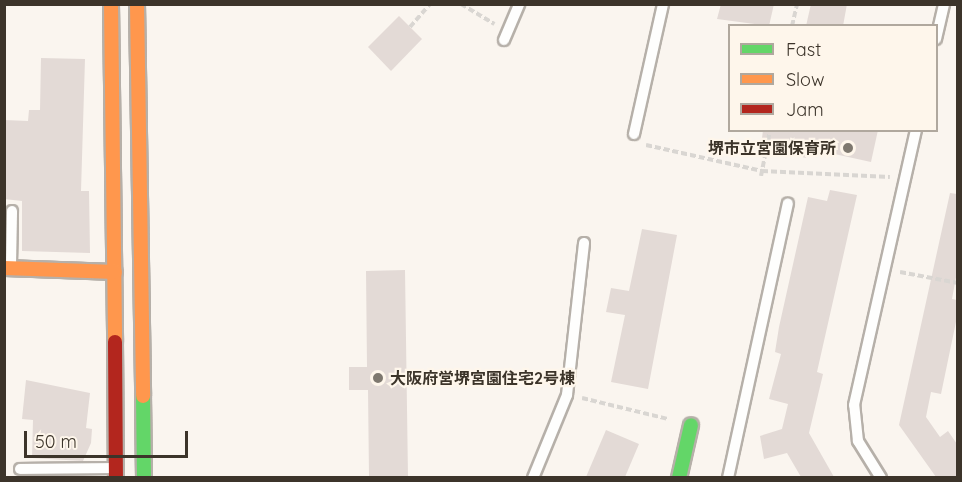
<!DOCTYPE html>
<meta charset="utf-8">
<style>
body{margin:0}
#map{position:relative;width:962px;height:482px;overflow:hidden;background:#faf5ef;font-family:Quicksand,"Noto Sans JP",sans-serif}
div>[style]{position:absolute}
[style*='--x']{left:calc(var(--x)*1px);top:calc(var(--y)*1px);width:calc(var(--w)*1px);rotate:calc(var(--a)*1deg)}
.building>*{inset:0;background:#e3dad6}
.path>*{height:4px;margin-top:-2px;transform-origin:0;background:repeating-linear-gradient(90deg,#d9d6d2 0 6px,transparent 0 9px)}
.roads{filter:drop-shadow(2px 0 #b6b0a9) drop-shadow(-2px 0 #b6b0a9) drop-shadow(0 2px #b6b0a9) drop-shadow(0 -2px #b6b0a9)}
.lane>*{height:10px;margin:-5px;padding:0 5px;transform-origin:5px;border-radius:5px;background:#fefefd}
.fast>*{height:14px;margin:-7px;padding:0 7px;transform-origin:7px;border-radius:7px;background:#63d668}
.slow>*{height:14px;margin:-7px;padding:0 7px;transform-origin:7px;border-radius:7px;background:#ff974d}
.jam>*{height:14px;margin:-7px;padding:0 7px;transform-origin:7px;border-radius:7px;background:#b3261e}
.dots>*{width:16px;height:16px;translate:-50% -50%;box-sizing:border-box;border:3px solid #fef6eb;border-radius:50%}
span{translate:-50% -50%;white-space:nowrap;text-align:center;line-height:1.15;-webkit-text-stroke:4.5px #fef6eb;paint-order:stroke}
.poi-label{font-size:16px;color:#3c342a;font-weight:700}
.right{translate:-100% -50%;text-align:right}
.left{translate:0 -50%;text-align:left}
.frame{position:absolute;inset:0;border:6px solid #3c342a;pointer-events:none}
.legend{position:absolute;left:728px;top:24px;width:210px;height:108px;box-sizing:border-box;background:#fef6eb;border:2px solid #b0a89e;margin:0;padding:8px 10px;list-style:none;font-size:18px;color:#3c342a}
.legend li{display:flex;align-items:center;gap:12px;height:30px}
.legend b{width:30px;border:2px solid #b0a89e}
.scale{position:absolute;left:24px;top:431px;width:164px;height:27px;box-sizing:border-box;border:3px solid #3c342a;border-top:0;padding-left:8px;font-size:18px;line-height:21px;white-space:nowrap;color:#3c342a;-webkit-text-stroke:4px #fef6eb;paint-order:stroke}
</style>
<div id="map">
<div class="building">
<div style="clip-path:polygon(721px 4px,774px 4px,769px 26px,717px 19px)"></div>
<div style="clip-path:polygon(811px 4px,847px 4px,843px 26px,806px 26px)"></div>
<div style="clip-path:polygon(399px 16px,422px 39px,391px 71px,368px 47px)"></div>
<div style="clip-path:polygon(41px 58px,85px 59px,81px 191px,89px 191px,90px 253px,22px 251px,22px 201px,4px 199px,4px 120px,28px 121px,29px 110px,40px 110px)"></div>
<div style="clip-path:polygon(763px 130px,878px 130px,871px 162px,807px 148px,806px 158px,779px 151px,781px 142px,762px 138px)"></div>
<div style="clip-path:polygon(830px 190px,857px 195px,817px 372px,823px 374px,809px 433px,834px 477px,801px 477px,787px 453px,764px 459px,760px 436px,782px 429px,788px 404px,769px 399px,781px 354px,775px 352px,779px 327px,808px 197px,827px 201px)"></div>
<div style="clip-path:polygon(950px 193px,957px 194px,957px 272px,952px 299px,957px 300px,957px 317px,941px 394px,931px 392px,926px 417px,940px 437px,948px 431px,957px 444px,957px 477px,936px 477px,899px 425px)"></div>
<div style="clip-path:polygon(642px 229px,677px 235px,648px 389px,611px 382px,625px 315px,606px 312px,611px 288px,629px 291px)"></div>
<div style="clip-path:polygon(405px 270px,408px 477px,369px 477px,368px 390px,349px 390px,349px 367px,367px 367px,366px 271px)"></div>
<div style="clip-path:polygon(26px 380px,90px 393px,86px 428px,92px 429px,91px 443px,83px 461px,32px 458px,33px 420px,22px 419px)"></div>
<div style="clip-path:polygon(606px 430px,639px 444px,625px 477px,586px 477px)"></div>
</div>
<div class="path">
<div style="--x:461;--y:4;--w:39;--a:31"></div>
<div style="--x:792;--y:26;--w:23;--a:-77"></div>
<div style="--x:410;--y:27;--w:30;--a:-49"></div>
<div style="--x:646;--y:145;--w:119;--a:12.6"></div>
<div style="--x:762;--y:171;--w:128;--a:2.7"></div>
<div style="--x:761;--y:176;--w:47;--a:-78.9"></div>
<div style="--x:900;--y:272;--w:59;--a:10.7"></div>
<div style="--x:582;--y:398;--w:89;--a:13.7"></div>
</div>
<div class="roads">
<div class="lane">
<div style="--x:936;--y:39;--w:36;--a:-77"></div>
<div style="--x:504;--y:40;--w:39;--a:-67"></div>
<div style="--x:634;--y:134;--w:133;--a:-77.4"></div>
<div style="--x:11;--y:265;--w:54;--a:-88.9"></div>
<div style="--x:20;--y:469;--w:93;--a:-0.6"></div>
<div style="--x:533;--y:478;--w:90;--a:-67.7"></div>
<div style="--x:567;--y:395;--w:153;--a:-83.6"></div>
<div style="--x:728;--y:478;--w:281;--a:-77.7"></div>
<div style="--x:881;--y:478;--w:44;--a:-121.9"></div>
<div style="--x:858;--y:441;--w:36;--a:-96"></div>
<div style="--x:854;--y:405;--w:282;--a:-77.3"></div>
</div>
<div class="fast">
<div style="--x:143;--y:396;--w:82;--a:89.3"></div>
<div style="--x:679;--y:478;--w:54;--a:-77.2"></div>
</div>
<div class="slow">
<div style="--x:111;--y:4;--w:338;--a:89.3"></div>
<div style="--x:137;--y:4;--w:392;--a:89.1"></div>
<div style="--x:4;--y:268;--w:111;--a:2.1"></div>
</div>
<div class="jam">
<div style="--x:115;--y:342;--w:136;--a:89.6"></div>
</div>
</div>
<div class="dots">
<div style="left:848px;top:148px;background:#7e786f"></div>
<div style="left:378px;top:378px;background:#7e786f"></div>
</div>
<div class="poi-label">
<span class="right" style="left:836px;top:148px">堺市立宮園保育所</span>
<span class="left" style="left:390px;top:378px">大阪府営堺宮園住宅2号棟</span>
</div>
<div class="frame"></div>
<ul class="legend">
<li><b style="height:8px;background:#63d668"></b>Fast</li>
<li><b style="height:8px;background:#ff974d"></b>Slow</li>
<li><b style="height:8px;background:#b3261e"></b>Jam</li>
</ul>
<div class="scale">50 m</div>
</div>
